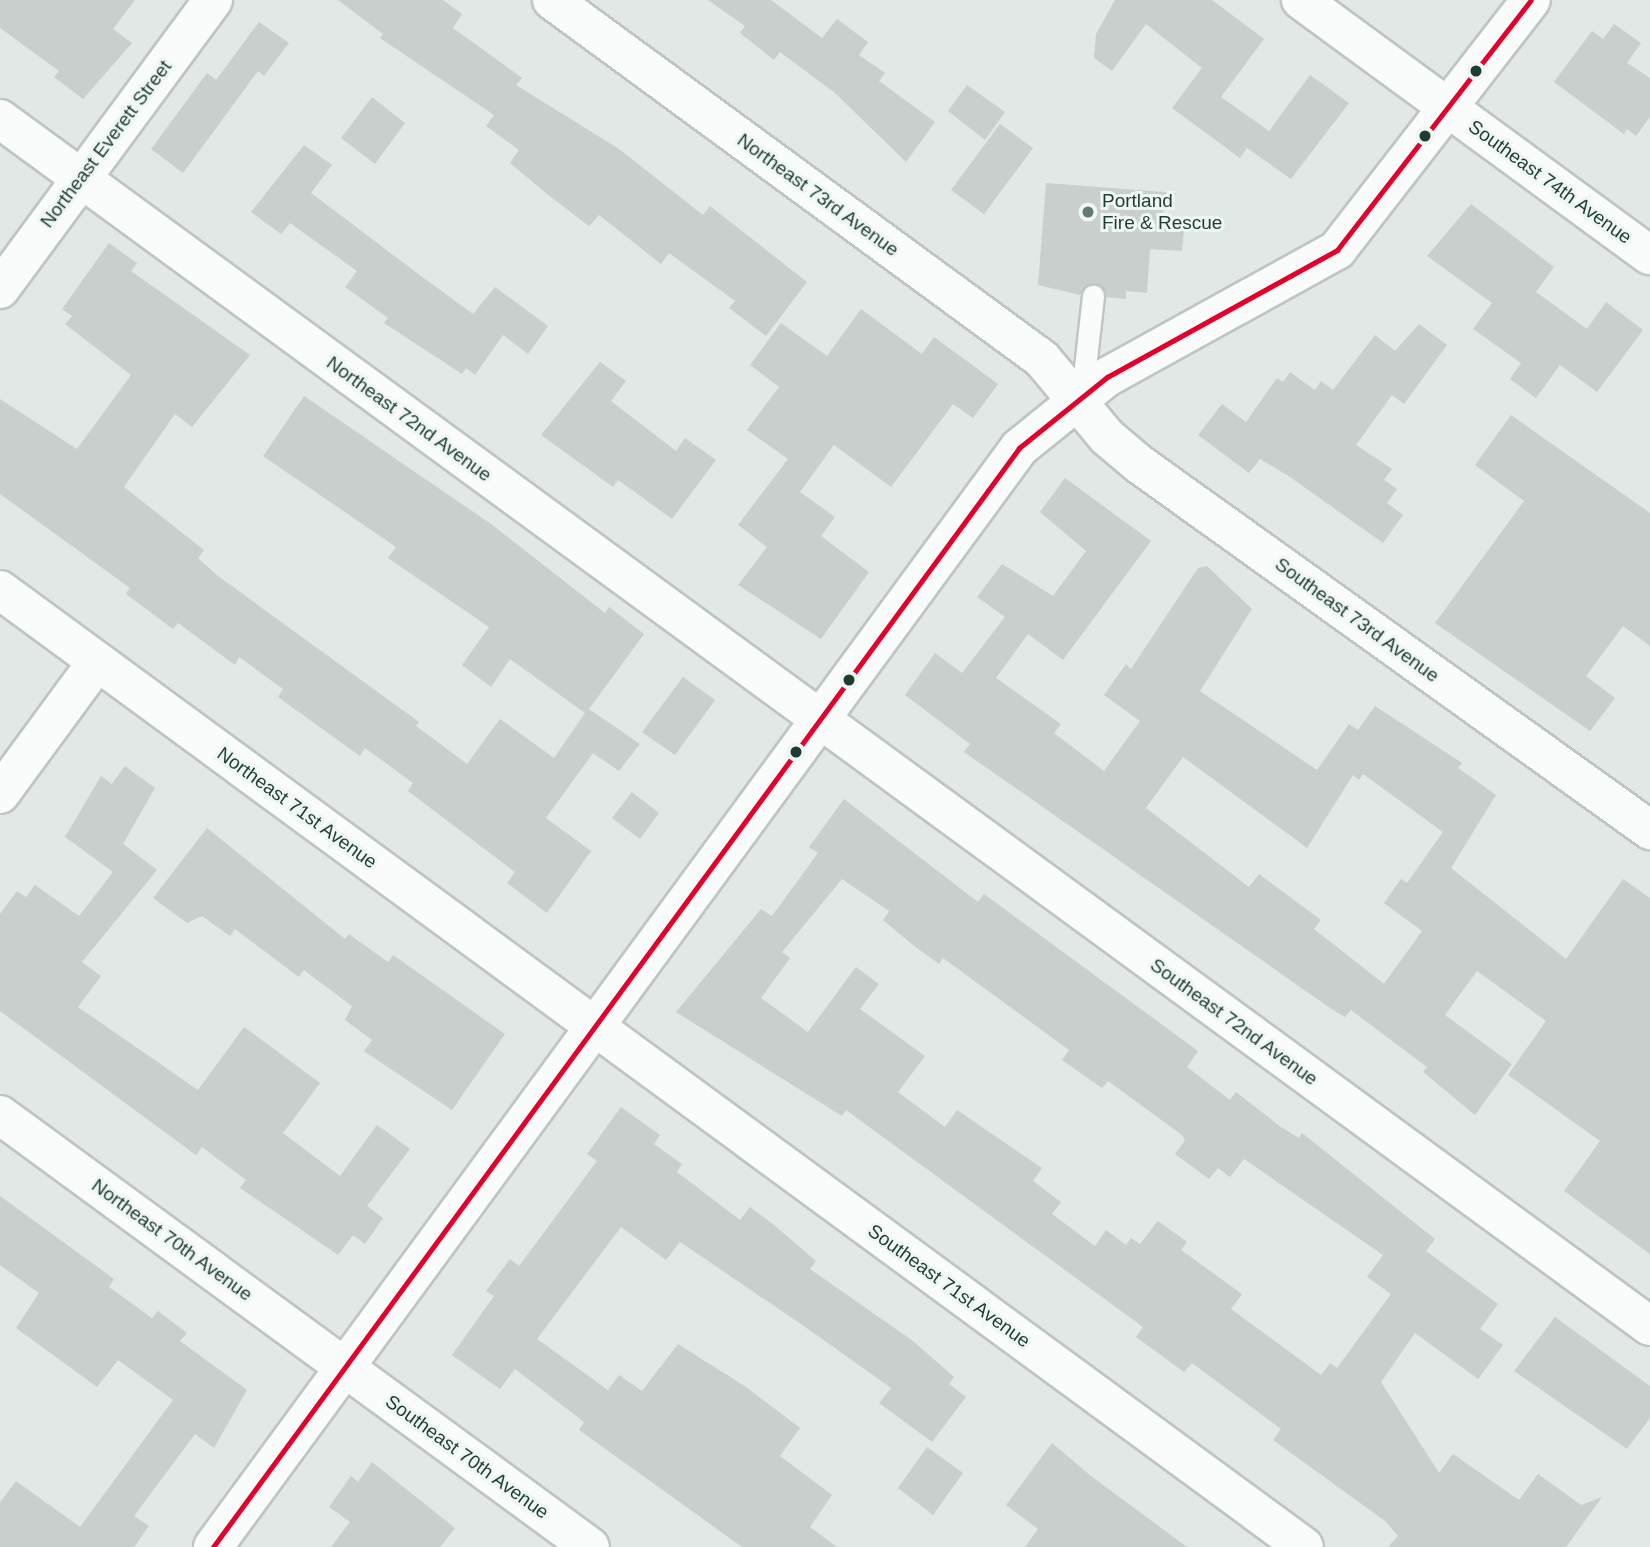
<!DOCTYPE html>
<style>
body{margin:0}
#map{position:relative;width:1650px;height:1547px;overflow:hidden;background:#e1e8e5;font-family:Arial,sans-serif}
div>[style]{position:absolute}
[style*='--x']{left:calc(var(--x)*1px);top:calc(var(--y)*1px);width:calc(var(--w)*1px);rotate:calc(var(--a)*1deg)}
.building>*{inset:0;background:#c8cfcc}
.roads{filter:drop-shadow(2px 0 #bec5c2) drop-shadow(-2px 0 #bec5c2) drop-shadow(0 2px #bec5c2) drop-shadow(0 -2px #bec5c2)}
.lane>*{height:21px;margin:-10.5px;padding:0 10.5px;transform-origin:10.5px;border-radius:10.5px;background:#fafcfb}
.street>*{height:38px;margin:-19px;padding:0 19px;transform-origin:19px;border-radius:19px;background:#fafcfb}
.secondary>*{height:38px;margin:-19px;padding:0 19px;transform-origin:19px;border-radius:19px;background:#fafcfb}
.bus-1>*{height:5px;margin:-2.5px;padding:0 2.5px;transform-origin:2.5px;border-radius:2.5px;background:#e4002b}
.dots>*{width:19px;height:19px;translate:-50% -50%;box-sizing:border-box;border:4px solid #eff7f3;border-radius:50%}
span{translate:-50% -50%;white-space:nowrap;text-align:center;line-height:1.15;-webkit-text-stroke:6px #eff7f3;paint-order:stroke}
.street-label{font-size:19px;color:#1f3c33}
.poi-label{font-size:19px;color:#1f3c33}
.left{translate:0 -50%;text-align:left}
</style>
<div id="map">
<div class="building">
<div style="clip-path:polygon(0 0,135px 0,113px 29px,132px 43px,83px 99px,54px 77px,59px 71px,0 28px)"></div>
<div style="clip-path:polygon(338px 0,443px 0,462px 14px,453px 28px,522px 78px,516px 85px,619px 149px,703px 215px,710px 206px,807px 282px,766px 336px,729px 308px,735px 301px,669px 253px,661px 264px,599px 215px,589px 226px,547px 194px,510px 163px,519px 150px,486px 126px,494px 115px,380px 38px,383px 34px)"></div>
<div style="clip-path:polygon(708px 0,771px 0,822px 38px,837px 19px,868px 42px,859px 55px,885px 73px,879px 81px,935px 122px,906px 162px,835px 93px,780px 52px,774px 60px,740px 33px,745px 26px)"></div>
<div style="clip-path:polygon(1115px 0,1212px 0,1264px 39px,1221px 97px,1269px 131px,1310px 75px,1349px 103px,1291px 179px,1247px 148px,1240px 158px,1172px 108px,1202px 68px,1146px 24px,1112px 71px,1094px 58px,1096px 34px)"></div>
<div style="clip-path:polygon(259px 22px,289px 43px,264px 76px,258px 71px,183px 173px,151px 149px,207px 73px,216px 80px)"></div>
<div style="clip-path:polygon(1614px 24px,1641px 43px,1627px 63px,1650px 78px,1650px 117px,1636px 136px,1627px 129px,1624px 134px,1554px 82px,1592px 31px,1603px 39px)"></div>
<div style="clip-path:polygon(967px 85px,1005px 112px,985px 140px,948px 111px)"></div>
<div style="clip-path:polygon(372px 97px,405px 123px,375px 164px,341px 138px)"></div>
<div style="clip-path:polygon(1000px 124px,1033px 148px,984px 214px,951px 190px)"></div>
<div style="clip-path:polygon(304px 145px,332px 165px,311px 193px,421px 276px,473px 314px,495px 287px,548px 326px,528px 354px,503px 335px,475px 375px,466px 368px,462px 374px,384px 323px,388px 318px,345px 287px,357px 271px,290px 223px,281px 234px,251px 212px)"></div>
<div style="clip-path:polygon(1046px 183px,1176px 193px,1160px 216px,1185px 218px,1182px 251px,1150px 249px,1147px 293px,1126px 291px,1126px 299px,1106px 297px,1095px 283px,1080px 295px,1038px 285px)"></div>
<div style="clip-path:polygon(1471px 204px,1554px 267px,1536px 292px,1587px 329px,1606px 302px,1643px 330px,1597px 392px,1560px 365px,1536px 398px,1510px 379px,1521px 363px,1473px 329px,1492px 303px,1427px 256px)"></div>
<div style="clip-path:polygon(109px 243px,137px 263px,131px 271px,250px 355px,192px 427px,175px 414px,124px 487px,204px 550px,198px 558px,218px 576px,419px 722px,416px 726px,467px 764px,500px 719px,554px 758px,585px 713px,510px 659px,491px 687px,462px 665px,489px 627px,388px 558px,396px 547px,263px 456px,304px 396px,491px 524px,605px 613px,609px 607px,644px 634px,589px 709px,640px 744px,619px 771px,593px 753px,546px 818px,591px 851px,547px 913px,507px 883px,515px 872px,408px 791px,413px 783px,365px 748px,360px 756px,278px 697px,283px 689px,239px 657px,235px 665px,178px 623px,173px 629px,126px 594px,130px 588px,0 494px,0 399px,77px 449px,131px 375px,65px 324px,72px 316px,62px 309px)"></div>
<div style="clip-path:polygon(861px 309px,922px 354px,934px 337px,998px 384px,973px 418px,953px 404px,891px 487px,834px 445px,800px 492px,835px 517px,821px 536px,869px 572px,821px 639px,738px 585px,767px 547px,738px 525px,788px 459px,747px 430px,779px 387px,750px 365px,781px 323px,827px 356px)"></div>
<div style="clip-path:polygon(1419px 324px,1447px 345px,1404px 404px,1392px 395px,1356px 445px,1392px 469px,1384px 480px,1397px 489px,1387px 503px,1403px 515px,1383px 543px,1290px 477px,1260px 459px,1249px 473px,1198px 435px,1222px 404px,1246px 422px,1277px 378px,1283px 382px,1290px 372px,1315px 390px,1321px 381px,1333px 390px,1375px 335px,1395px 351px)"></div>
<div style="clip-path:polygon(600px 362px,626px 381px,611px 401px,676px 451px,685px 438px,716px 460px,672px 519px,618px 480px,613px 487px,541px 435px)"></div>
<div style="clip-path:polygon(1511px 415px,1650px 513px,1650px 646px,1623px 626px,1586px 676px,1615px 698px,1590px 731px,1435px 623px,1524px 501px,1475px 465px)"></div>
<div style="clip-path:polygon(evenodd,1065px 478px,1151px 541px,1063px 660px,1028px 634px,996px 678px,1061px 724px,1054px 733px,1104px 771px,1140px 721px,1104px 695px,1126px 664px,1131px 669px,1198px 568px,1207px 566px,1252px 609px,1200px 691px,1317px 770px,1349px 724px,1358px 730px,1375px 706px,1462px 763px,1458px 768px,1496px 795px,1451px 868px,1566px 959px,1623px 879px,1650px 898px,1650px 1254px,1564px 1191px,1600px 1141px,1508px 1075px,1546px 1021px,1477px 971px,1445px 1015px,1512px 1064px,1475px 1115px,1423px 1072px,1427px 1067px,1351px 1010px,1345px 1017px,1333px 1010px,964px 752px,970px 744px,905px 695px,935px 653px,962px 673px,1005px 617px,977px 597px,1002px 564px,1053px 596px,1086px 551px,1040px 512px,1065px 478px,1183px 757px,1307px 848px,1353px 775px,1359px 780px,1363px 774px,1443px 832px,1407px 883px,1401px 879px,1384px 903px,1422px 931px,1384px 984px,1314px 929px,1321px 920px,1259px 874px,1249px 887px,1146px 808px,1183px 757px)"></div>
<div style="clip-path:polygon(683px 677px,715px 700px,675px 755px,642px 732px)"></div>
<div style="clip-path:polygon(125px 766px,155px 788px,123px 844px,157px 870px,82px 962px,101px 976px,78px 1007px,198px 1090px,244px 1027px,320px 1083px,283px 1133px,340px 1176px,377px 1125px,410px 1149px,367px 1206px,383px 1218px,365px 1244px,353px 1235px,338px 1255px,240px 1188px,246px 1180px,202px 1147px,196px 1155px,0 1011px,0 914px,17px 891px,26px 897px,35px 885px,79px 916px,113px 872px,65px 837px,101px 776px,112px 784px)"></div>
<div style="clip-path:polygon(632px 792px,659px 813px,640px 839px,612px 818px)"></div>
<div style="clip-path:polygon(evenodd,844px 799px,978px 902px,984px 894px,1198px 1051px,1187px 1067px,1230px 1100px,1236px 1092px,1281px 1127px,1299px 1138px,1302px 1133px,1435px 1239px,1426px 1251px,1498px 1304px,1480px 1329px,1503px 1345px,1478px 1379px,1415px 1333px,1381px 1382px,1439px 1473px,1453px 1454px,1519px 1500px,1538px 1474px,1581px 1505px,1602px 1497px,1566px 1547px,1388px 1547px,1398px 1536px,1385px 1521px,1273px 1440px,1281px 1429px,1192px 1363px,1184px 1372px,1136px 1337px,1143px 1327px,846px 1110px,842px 1116px,676px 1012px,761px 909px,772px 916px,818px 853px,809px 847px,844px 799px,842px 879px,889px 911px,883px 920px,913px 945px,939px 964px,943px 958px,1069px 1050px,1062px 1060px,1102px 1088px,1108px 1081px,1182px 1135px,1185px 1140px,1175px 1154px,1209px 1179px,1218px 1168px,1230px 1177px,1244px 1159px,1383px 1255px,1367px 1277px,1391px 1294px,1337px 1368px,1330px 1363px,1321px 1375px,1231px 1309px,1242px 1294px,1181px 1250px,1187px 1242px,1158px 1221px,1140px 1244px,1131px 1238px,1126px 1245px,1106px 1230px,1095px 1246px,1052px 1214px,1061px 1202px,1033px 1181px,1042px 1168px,957px 1110px,945px 1127px,898px 1092px,925px 1056px,860px 1009px,879px 984px,856px 967px,808px 1032px,761px 998px,790px 958px,782px 952px,842px 879px)"></div>
<div style="clip-path:polygon(207px 828px,345px 939px,349px 934px,388px 962px,393px 955px,505px 1034px,452px 1110px,364px 1051px,372px 1040px,345px 1020px,352px 1006px,304px 970px,299px 977px,235px 929px,230px 936px,202px 916px,187px 923px,153px 898px)"></div>
<div style="clip-path:polygon(621px 1107px,660px 1135px,654px 1144px,682px 1164px,677px 1172px,740px 1220px,750px 1207px,774px 1225px,816px 1261px,810px 1269px,913px 1341px,954px 1377px,949px 1384px,966px 1397px,932px 1442px,879px 1403px,891px 1388px,801px 1324px,680px 1242px,666px 1260px,621px 1227px,537px 1339px,608px 1390px,619px 1375px,642px 1391px,678px 1344px,746px 1387px,800px 1428px,780px 1456px,832px 1495px,810px 1527px,837px 1547px,742px 1547px,579px 1430px,584px 1422px,515px 1369px,500px 1389px,452px 1355px,494px 1296px,486px 1291px,510px 1259px,519px 1266px,597px 1161px,587px 1154px)"></div>
<div style="clip-path:polygon(0 1196px,114px 1279px,109px 1287px,152px 1318px,158px 1311px,187px 1333px,180px 1341px,247px 1390px,214px 1448px,195px 1434px,134px 1516px,149px 1526px,134px 1547px,0 1547px,0 1502px,16px 1481px,80px 1527px,173px 1400px,118px 1360px,97px 1387px,16px 1328px,39px 1293px,0 1265px)"></div>
<div style="clip-path:polygon(1555px 1317px,1650px 1386px,1650px 1418px,1627px 1449px,1514px 1371px)"></div>
<div style="clip-path:polygon(1052px 1443px,1091px 1476px,1187px 1547px,1025px 1547px,1038px 1529px,1006px 1505px)"></div>
<div style="clip-path:polygon(927px 1447px,963px 1473px,933px 1515px,898px 1488px)"></div>
<div style="clip-path:polygon(372px 1462px,455px 1528px,440px 1547px,331px 1547px,350px 1522px,329px 1507px,351px 1476px,358px 1482px)"></div>
</div>
<div class="roads">
<div class="lane">
<div style="--x:1082;--y:394;--w:99;--a:-83.6"></div>
</div>
<div class="street">
<div style="--x:552;--y:0;--w:607;--a:36.23"></div>
<div style="--x:1042;--y:359;--w:102;--a:50.2"></div>
<div style="--x:1107;--y:437;--w:42;--a:40.2"></div>
<div style="--x:1139;--y:464;--w:629;--a:35.61"></div>
<div style="--x:1301;--y:0;--w:432;--a:36.2"></div>
<div style="--x:0;--y:119;--w:2044;--a:36.19"></div>
<div style="--x:0;--y:289;--w:359;--a:-53.6"></div>
<div style="--x:0;--y:590;--w:1617;--a:36.27"></div>
<div style="--x:0;--y:794;--w:164;--a:-53.7"></div>
<div style="--x:0;--y:1115;--w:731;--a:36.21"></div>
</div>
<div class="secondary">
<div style="--x:213;--y:1547;--w:1363;--a:-53.74"></div>
<div style="--x:1019;--y:448;--w:113;--a:-38.9"></div>
<div style="--x:1107;--y:377;--w:263;--a:-28.9"></div>
<div style="--x:1337;--y:250;--w:316;--a:-52.2"></div>
</div>
</div>
<div class="bus-1">
<div style="--x:213;--y:1547;--w:1363;--a:-53.74"></div>
<div style="--x:1019;--y:448;--w:113;--a:-38.9"></div>
<div style="--x:1107;--y:377;--w:263;--a:-28.9"></div>
<div style="--x:1337;--y:250;--w:316;--a:-52.2"></div>
</div>
<div class="dots">
<div style="left:1476px;top:71px;background:#1f3c33"></div>
<div style="left:1425px;top:136px;background:#1f3c33"></div>
<div style="left:1088px;top:212px;background:#637871"></div>
<div style="left:849px;top:680px;background:#1f3c33"></div>
<div style="left:796px;top:752px;background:#1f3c33"></div>
</div>
<div class="street-label">
<span style="left:106px;top:144px;rotate:-53deg">Northeast Everett Street</span>
<span style="left:1550px;top:182px;rotate:36deg">Southeast 74th Avenue</span>
<span style="left:818px;top:195px;rotate:36deg">Northeast 73rd Avenue</span>
<span style="left:409px;top:419px;rotate:36deg">Northeast 72nd Avenue</span>
<span style="left:1357px;top:620px;rotate:36deg">Southeast 73rd Avenue</span>
<span style="left:297px;top:808px;rotate:36deg">Northeast 71st Avenue</span>
<span style="left:1234px;top:1022px;rotate:36deg">Southeast 72nd Avenue</span>
<span style="left:172px;top:1240px;rotate:36deg">Northeast 70th Avenue</span>
<span style="left:949px;top:1286px;rotate:36deg">Southeast 71st Avenue</span>
<span style="left:467px;top:1457px;rotate:36deg">Southeast 70th Avenue</span>
</div>
<div class="poi-label">
<span class="left" style="left:1102px;top:212px">Portland<br>Fire &amp; Rescue</span>
</div>
</div>
